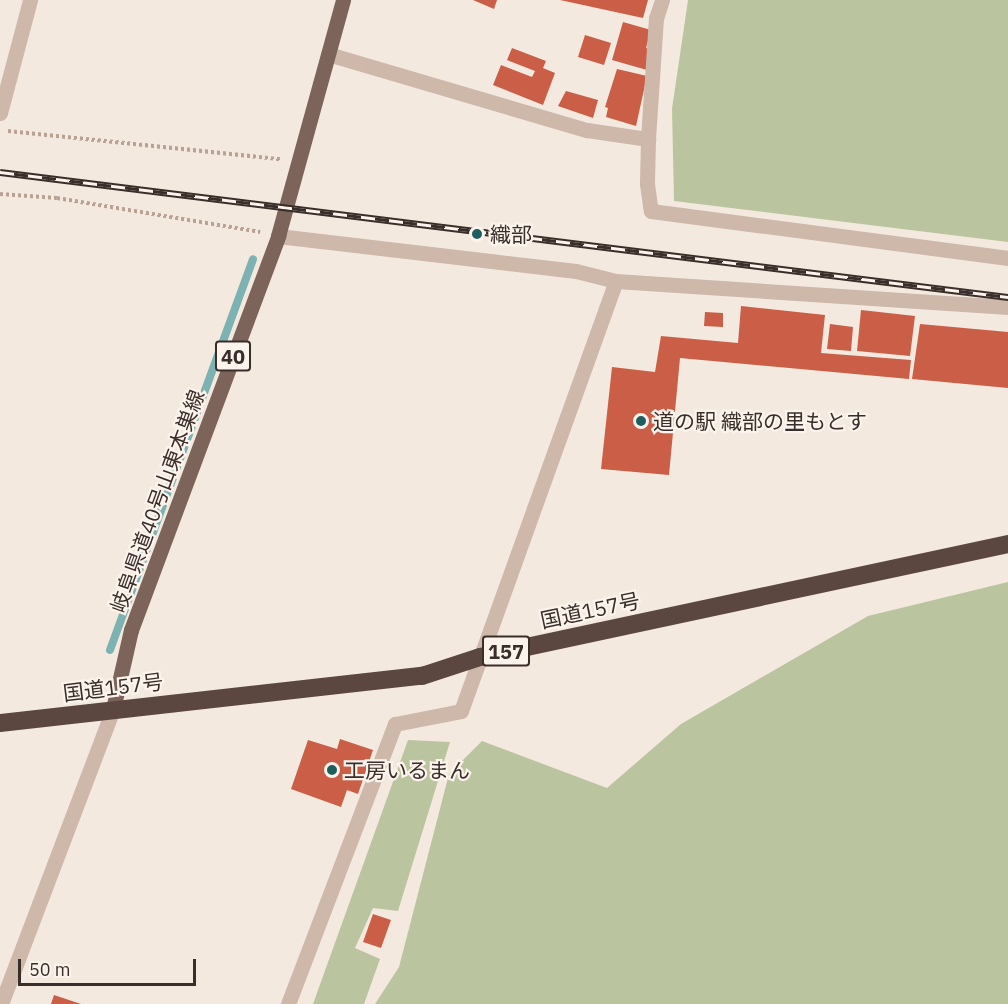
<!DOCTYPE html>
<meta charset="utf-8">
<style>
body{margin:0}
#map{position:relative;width:1008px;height:1004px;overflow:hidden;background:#f4e9df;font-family:"IBM Plex Sans","Noto Sans JP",sans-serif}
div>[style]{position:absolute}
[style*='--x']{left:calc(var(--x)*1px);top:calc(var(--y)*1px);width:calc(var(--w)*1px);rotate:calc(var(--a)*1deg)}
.green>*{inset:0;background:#bac49e}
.stream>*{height:8px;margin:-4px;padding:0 4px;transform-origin:4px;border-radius:4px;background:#7cb2b1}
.building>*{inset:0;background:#ca5e46}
.path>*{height:4px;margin-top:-2px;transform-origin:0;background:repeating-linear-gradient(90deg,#b9a194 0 3px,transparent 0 6px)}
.minor>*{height:15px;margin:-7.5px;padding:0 7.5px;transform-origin:7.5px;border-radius:7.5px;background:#cdb8aa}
.major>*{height:15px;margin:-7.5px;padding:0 7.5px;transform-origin:7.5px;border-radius:7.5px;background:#7c645a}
.highway>*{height:18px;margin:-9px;padding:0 9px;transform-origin:9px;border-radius:9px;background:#5b4740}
.rail>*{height:7px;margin-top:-3.5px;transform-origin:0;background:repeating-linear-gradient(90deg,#fbf3ec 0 14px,#3a2e2a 0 28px);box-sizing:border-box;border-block:2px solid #3a2e2a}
.dots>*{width:16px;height:16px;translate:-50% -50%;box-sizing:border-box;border:3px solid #fbf3ec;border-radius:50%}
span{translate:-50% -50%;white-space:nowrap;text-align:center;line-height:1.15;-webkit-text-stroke:4.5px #fbf3ec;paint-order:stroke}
.shield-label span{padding:2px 4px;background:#fbf3ec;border:2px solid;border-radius:4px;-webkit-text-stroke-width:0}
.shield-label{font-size:20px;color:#3a2e2a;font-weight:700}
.poi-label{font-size:21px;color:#3a2e2a}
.left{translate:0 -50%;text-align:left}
.street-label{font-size:21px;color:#3a2e2a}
.scale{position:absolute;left:18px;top:959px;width:178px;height:27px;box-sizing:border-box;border:3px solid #3a2e2a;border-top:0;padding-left:8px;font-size:18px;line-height:21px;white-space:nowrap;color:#3a2e2a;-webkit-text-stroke:4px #fbf3ec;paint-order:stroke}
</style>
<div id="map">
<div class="green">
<div style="clip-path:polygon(688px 0,1008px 0,1008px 242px,674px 201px,672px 109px)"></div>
<div style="clip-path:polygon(1008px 582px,1008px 1004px,375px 1004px,399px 967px,449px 774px,482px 741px,607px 788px,681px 724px,868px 616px)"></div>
<div style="clip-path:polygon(408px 740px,450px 742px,398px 911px,373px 908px,355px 948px,380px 959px,364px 1004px,313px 1004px)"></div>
</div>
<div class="stream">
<div style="--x:110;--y:650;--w:416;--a:-69.9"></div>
</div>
<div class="building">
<div style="clip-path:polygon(473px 0,497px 0,494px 9px)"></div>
<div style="clip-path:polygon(560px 0,648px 0,643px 18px)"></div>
<div style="clip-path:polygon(623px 22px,651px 30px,646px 48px,653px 50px,647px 70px,612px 60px)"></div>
<div style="clip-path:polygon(585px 35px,611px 43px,604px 65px,578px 57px)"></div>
<div style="clip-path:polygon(512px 48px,546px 61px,543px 68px,555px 73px,543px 105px,493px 85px,501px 65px,532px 77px,535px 71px,507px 60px)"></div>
<div style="clip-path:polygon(617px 69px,647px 76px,636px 126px,606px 117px,608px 108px,605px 107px)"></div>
<div style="clip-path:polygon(566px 91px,598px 100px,593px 118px,558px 106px)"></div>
<div style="clip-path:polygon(741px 306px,825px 315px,821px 353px,911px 360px,909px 379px,680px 358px,669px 475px,601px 469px,612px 367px,655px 372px,661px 336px,738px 343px)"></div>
<div style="clip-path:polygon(861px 310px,915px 316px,910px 356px,857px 351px)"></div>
<div style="clip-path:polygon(705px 312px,723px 313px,723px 327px,704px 326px)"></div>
<div style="clip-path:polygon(830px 324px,853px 327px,851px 351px,827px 349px)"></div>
<div style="clip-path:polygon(920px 324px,1008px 332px,1008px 388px,912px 379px)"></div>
<div style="clip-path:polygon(340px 739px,373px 750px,358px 794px,347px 790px,341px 807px,291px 789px,308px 740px,337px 749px)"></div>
<div style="clip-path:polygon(373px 914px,391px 920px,381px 948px,363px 942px)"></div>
<div style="clip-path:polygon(54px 995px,81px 1004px,51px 1004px)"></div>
</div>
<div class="path">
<div style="--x:8;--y:131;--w:274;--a:5.9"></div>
<div style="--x:0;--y:194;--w:57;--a:4"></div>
<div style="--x:57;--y:198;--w:206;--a:9.5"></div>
</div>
<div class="minor">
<div style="--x:662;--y:0;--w:19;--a:108"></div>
<div style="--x:656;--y:18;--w:121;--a:93.8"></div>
<div style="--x:648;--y:139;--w:45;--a:91.3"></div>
<div style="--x:647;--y:184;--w:27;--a:82"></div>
<div style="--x:651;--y:211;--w:360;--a:7.5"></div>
<div style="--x:328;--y:54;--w:270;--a:16.4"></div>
<div style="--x:587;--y:130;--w:62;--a:8.4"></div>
<div style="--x:0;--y:113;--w:117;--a:-75.1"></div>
<div style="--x:278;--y:236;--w:300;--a:6.7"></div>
<div style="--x:576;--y:271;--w:41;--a:14"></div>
<div style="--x:616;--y:281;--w:393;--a:3.8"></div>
<div style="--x:1;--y:1004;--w:316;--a:-69.2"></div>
<div style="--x:288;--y:1004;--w:300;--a:-69.1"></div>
<div style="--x:395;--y:724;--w:67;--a:-11.1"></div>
<div style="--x:461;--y:711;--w:457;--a:-70.2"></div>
</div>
<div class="major">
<div style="--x:113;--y:709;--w:81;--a:-77.2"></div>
<div style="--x:131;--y:630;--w:421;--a:-69.5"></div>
<div style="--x:278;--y:236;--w:245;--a:-74.6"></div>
</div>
<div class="highway">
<div style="--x:0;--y:723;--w:425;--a:-6.4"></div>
<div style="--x:422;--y:676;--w:61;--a:-18.1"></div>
<div style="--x:480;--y:657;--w:540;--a:-12.08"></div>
</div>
<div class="rail">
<div style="--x:0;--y:172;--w:1016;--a:7.07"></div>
</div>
<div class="dots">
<div style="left:477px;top:234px;background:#1d5e5e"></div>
<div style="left:641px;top:421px;background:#1d5e5e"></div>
<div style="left:332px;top:770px;background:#1d5e5e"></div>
</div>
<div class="shield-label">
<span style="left:233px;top:356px">40</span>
<span style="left:506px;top:651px">157</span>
</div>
<div class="poi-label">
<span class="left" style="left:490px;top:234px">織部</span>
<span class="left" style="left:653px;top:421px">道の駅 織部の里もとす</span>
<span class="left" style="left:344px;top:770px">工房いるまん</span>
</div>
<div class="street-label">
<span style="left:157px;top:501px;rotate:-70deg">岐阜県道40号山東本巣線</span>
<span style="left:590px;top:610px;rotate:-12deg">国道157号</span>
<span style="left:113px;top:687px;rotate:-7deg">国道157号</span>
</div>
<div class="scale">50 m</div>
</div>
